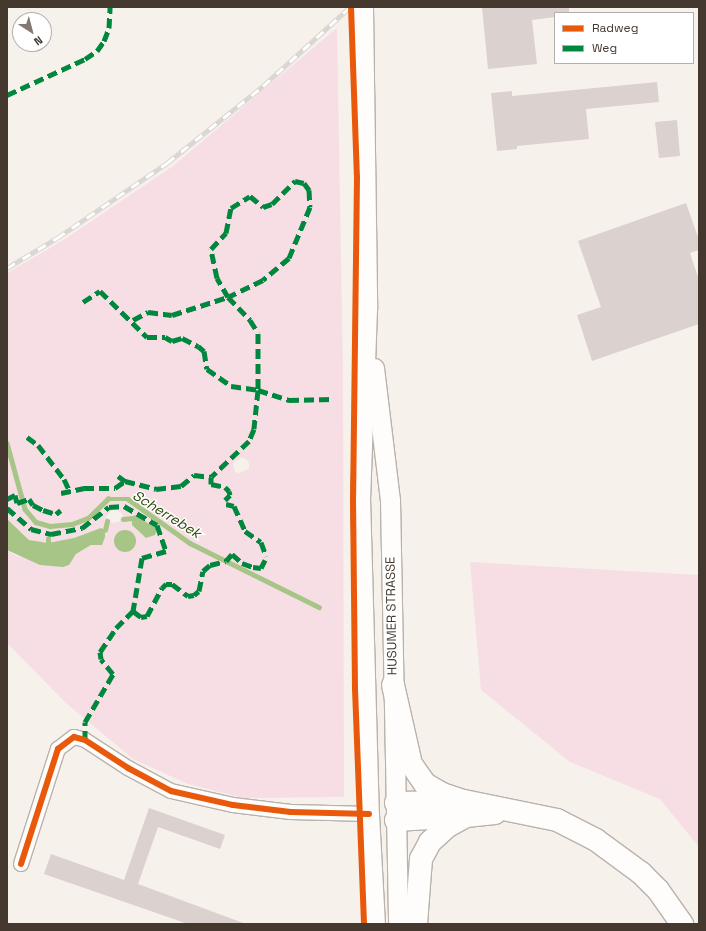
<!DOCTYPE html>
<style>
body{margin:0}
#map{position:relative;width:706px;height:931px;overflow:hidden;background:#f7f1ec;font-family:"Space Grotesk",sans-serif}
div>[style]{position:absolute}
[style*='--x']{left:calc(var(--x)*1px);top:calc(var(--y)*1px);width:calc(var(--w)*1px);rotate:calc(var(--a)*1deg)}
.green>*{inset:0;background:#f6dee4}
.water>*{inset:0;background:#a6c586}
.round{border-radius:50%}
.stream>*{height:4.5px;margin:-2.25px;padding:0 2.25px;transform-origin:2.25px;border-radius:2.25px;background:#a6c586}
.building>*{inset:0;background:#dbd1ce}
.roads{filter:drop-shadow(1px 0 #b9b2ab) drop-shadow(-1px 0 #b9b2ab) drop-shadow(0 1px #b9b2ab) drop-shadow(0 -1px #b9b2ab)}
.street>*{height:14px;margin:-7px;padding:0 7px;transform-origin:7px;border-radius:7px;background:#fefdfc}
.secondary>*{height:19px;margin:-9.5px;padding:0 9.5px;transform-origin:9.5px;border-radius:9.5px;background:#fefdfc}
.highway>*{height:22px;margin:-11px;padding:0 11px;transform-origin:11px;border-radius:11px;background:#fefdfc}
.rail>*{height:4.5px;margin-top:-2.25px;transform-origin:0;background:repeating-linear-gradient(90deg,#fff 0 9px,#d8d5d3 0 18px);box-sizing:border-box;border-block:1px solid #d8d5d3}
.quiet>*{height:5px;margin-top:-2.5px;transform-origin:0;background:repeating-linear-gradient(90deg,#00873e 0 10px,transparent 0 15px)}
.cycleway>*{height:6px;margin:-3px;padding:0 3px;transform-origin:3px;border-radius:3px;background:#e8590c}
span{translate:-50% -50%;white-space:nowrap;text-align:center;line-height:1.15;-webkit-text-stroke:3px #fff;paint-order:stroke}
.street-label{font-size:13px;color:#44382f}
.water-label{font-size:14px;color:#2c4908;font-style:italic}
.frame{position:absolute;inset:0;border:8px solid #44382f;pointer-events:none}
.legend{position:absolute;left:554px;top:12px;width:140px;height:52px;box-sizing:border-box;background:#fff;border:1px solid #b4afac;margin:0;padding:5px 7px;list-style:none;font-size:12px;color:#44382f}
.legend li{display:flex;align-items:center;gap:8px;height:20px}
.legend b{width:20px;border:1px solid #b4afac}
.north{position:absolute;left:12px;top:12px;width:40px;height:40px;box-sizing:border-box;background:#fff;border:1px solid #b4afac;border-radius:50%;rotate:144deg;font-size:11px;font-weight:700;line-height:16px;text-align:center;color:#44382f}
.north::after{content:'';display:block;margin:auto;width:14px;height:18px;background:#837971;clip-path:polygon(50% 0,100% 100%,50% 72%,0 100%)}
</style>
<div id="map">
<div class="green">
<div style="clip-path:polygon(evenodd,337px 28px,343px 373px,344px 797px,243px 798px,188px 784px,133px 759px,66px 703px,7px 643px,7px 550px,16px 556px,69px 565px,76px 554px,91px 545px,101px 528px,74px 538px,48px 543px,29px 540px,7px 519px,7px 273px,62px 241px,173px 166px,337px 28px,240px 458px,246px 459px,249px 463px,249px 469px,239px 473px,235px 472px,233px 466px,234px 462px,240px 458px,337px 28px,113px 508px,123px 514px,119px 522px,112px 523px,106px 517px,113px 508px)"></div>
<div style="clip-path:polygon(470px 562px,699px 575px,699px 847px,660px 799px,570px 762px,481px 690px)"></div>
</div>
<div class="water">
<div style="clip-path:polygon(135px 515px,157px 529px,155px 535px,146px 538px,132px 525px,132px 518px)"></div>
<div style="clip-path:polygon(7px 519px,29px 540px,48px 543px,74px 538px,101px 528px,105px 530px,105px 537px,102px 545px,91px 545px,76px 554px,69px 565px,63px 567px,40px 565px,7px 550px)"></div>
<div class="round" style="left:114px;top:530px;width:22px;height:22px"></div>
</div>
<div class="stream">
<div style="--x:7;--y:443;--w:68;--a:74.7"></div>
<div style="--x:25;--y:509;--w:17;--a:50"></div>
<div style="--x:36;--y:522;--w:15;--a:16"></div>
<div style="--x:50;--y:526;--w:22;--a:-5"></div>
<div style="--x:72;--y:524;--w:17;--a:-21"></div>
<div style="--x:88;--y:518;--w:28;--a:-44"></div>
<div style="--x:108;--y:499;--w:20;--a:0"></div>
<div style="--x:128;--y:499;--w:76;--a:35.4"></div>
<div style="--x:190;--y:543;--w:144;--a:26.4"></div>
<div style="--x:123;--y:519;--w:9;--a:-6"></div>
<div style="--x:105;--y:530;--w:9;--a:-77"></div>
<div style="--x:48;--y:543;--w:4;--a:-90"></div>
</div>
<div class="building">
<div style="clip-path:polygon(482px 7px,569px 7px,569px 13px,555px 13px,555px 17px,532px 20px,537px 64px,488px 69px)"></div>
<div style="clip-path:polygon(657px 82px,659px 102px,586px 109px,589px 139px,517px 146px,517px 149px,497px 151px,491px 93px,512px 91px,512px 96px)"></div>
<div style="clip-path:polygon(677px 120px,680px 156px,659px 158px,655px 122px)"></div>
<div style="clip-path:polygon(686px 203px,699px 240px,699px 250px,690px 253px,699px 280px,699px 324px,592px 361px,577px 315px,601px 307px,578px 241px)"></div>
<div style="clip-path:polygon(149px 808px,225px 835px,220px 849px,158px 827px,138px 884px,246px 924px,188px 924px,44px 874px,51px 854px,124px 880px)"></div>
</div>
<div class="roads">
<div class="street">
<div style="--x:21;--y:864;--w:121;--a:-72.2"></div>
<div style="--x:58;--y:749;--w:20;--a:-37"></div>
<div style="--x:74;--y:737;--w:11;--a:15"></div>
<div style="--x:85;--y:740;--w:51;--a:33.1"></div>
<div style="--x:128;--y:768;--w:49;--a:28.1"></div>
<div style="--x:171;--y:791;--w:64;--a:12.7"></div>
<div style="--x:233;--y:805;--w:58;--a:6.9"></div>
<div style="--x:291;--y:812;--w:78;--a:1.5"></div>
</div>
<div class="secondary">
<div style="--x:363;--y:7;--w:302;--a:89.2"></div>
<div style="--x:367;--y:309;--w:188;--a:92.1"></div>
<div style="--x:360;--y:497;--w:317;--a:88.4"></div>
<div style="--x:369;--y:814;--w:110;--a:86.9"></div>
<div style="--x:374;--y:368;--w:133;--a:83.1"></div>
<div style="--x:390;--y:500;--w:424;--a:88.9"></div>
</div>
<div class="highway">
<div style="--x:393;--y:685;--w:81;--a:77.2"></div>
<div style="--x:411;--y:764;--w:24;--a:55"></div>
<div style="--x:425;--y:784;--w:20;--a:30"></div>
<div style="--x:442;--y:794;--w:23;--a:18"></div>
<div style="--x:464;--y:801;--w:95;--a:11.5"></div>
<div style="--x:557;--y:820;--w:44;--a:27.1"></div>
<div style="--x:596;--y:840;--w:56;--a:36.3"></div>
<div style="--x:641;--y:873;--w:24;--a:45"></div>
<div style="--x:658;--y:890;--w:42;--a:54.8"></div>
<div style="--x:396;--y:803;--w:61;--a:-0.9"></div>
<div style="--x:396;--y:820;--w:67;--a:-3.4"></div>
<div style="--x:416;--y:924;--w:65;--a:-85.6"></div>
<div style="--x:421;--y:859;--w:19;--a:-62"></div>
<div style="--x:430;--y:842;--w:24;--a:-42"></div>
<div style="--x:448;--y:826;--w:21;--a:-29"></div>
<div style="--x:466;--y:816;--w:29;--a:-6"></div>
</div>
</div>
<div class="rail">
<div style="--x:7;--y:268;--w:58;--a:-31"></div>
<div style="--x:57;--y:238;--w:133;--a:-34.3"></div>
<div style="--x:167;--y:163;--w:123;--a:-38.7"></div>
<div style="--x:263;--y:86;--w:118;--a:-42.2"></div>
</div>
<div class="quiet">
<div style="--x:7;--y:95;--w:86;--a:-24.8"></div>
<div style="--x:85;--y:59;--w:14;--a:-34"></div>
<div style="--x:97;--y:51;--w:12;--a:-55"></div>
<div style="--x:104;--y:41;--w:14;--a:-69"></div>
<div style="--x:109;--y:28;--w:21;--a:-87"></div>
<div style="--x:295;--y:181;--w:9;--a:13"></div>
<div style="--x:304;--y:183;--w:9;--a:54"></div>
<div style="--x:309;--y:190;--w:17;--a:87"></div>
<div style="--x:310;--y:207;--w:55;--a:112.4"></div>
<div style="--x:289;--y:258;--w:34;--a:140"></div>
<div style="--x:263;--y:280;--w:39;--a:154"></div>
<div style="--x:228;--y:297;--w:22;--a:-120"></div>
<div style="--x:217;--y:278;--w:30;--a:-102"></div>
<div style="--x:211;--y:249;--w:22;--a:-47"></div>
<div style="--x:226;--y:233;--w:25;--a:-79"></div>
<div style="--x:231;--y:208;--w:22;--a:-32"></div>
<div style="--x:250;--y:196;--w:17;--a:40"></div>
<div style="--x:263;--y:207;--w:9;--a:-18"></div>
<div style="--x:272;--y:204;--w:33;--a:-45"></div>
<div style="--x:83;--y:302;--w:20;--a:-33"></div>
<div style="--x:100;--y:291;--w:66;--a:44.4"></div>
<div style="--x:147;--y:337;--w:18;--a:0"></div>
<div style="--x:165;--y:337;--w:8;--a:30"></div>
<div style="--x:172;--y:341;--w:10;--a:-17"></div>
<div style="--x:182;--y:338;--w:18;--a:27"></div>
<div style="--x:198;--y:346;--w:8;--a:40"></div>
<div style="--x:204;--y:351;--w:18;--a:81"></div>
<div style="--x:207;--y:369;--w:29;--a:35"></div>
<div style="--x:231;--y:386;--w:27;--a:8"></div>
<div style="--x:258;--y:390;--w:33;--a:18"></div>
<div style="--x:289;--y:400;--w:44;--a:-1.3"></div>
<div style="--x:133;--y:320;--w:17;--a:-28"></div>
<div style="--x:148;--y:312;--w:24;--a:7"></div>
<div style="--x:172;--y:315;--w:59;--a:-17.8"></div>
<div style="--x:228;--y:297;--w:32;--a:46"></div>
<div style="--x:250;--y:320;--w:15;--a:58"></div>
<div style="--x:258;--y:333;--w:57;--a:90"></div>
<div style="--x:258;--y:390;--w:39;--a:96"></div>
<div style="--x:254;--y:429;--w:13;--a:113"></div>
<div style="--x:249;--y:441;--w:52;--a:136.5"></div>
<div style="--x:211;--y:477;--w:7;--a:90"></div>
<div style="--x:211;--y:484;--w:14;--a:12"></div>
<div style="--x:225;--y:487;--w:6;--a:45"></div>
<div style="--x:229;--y:491;--w:4;--a:76"></div>
<div style="--x:230;--y:495;--w:7;--a:135"></div>
<div style="--x:27;--y:437;--w:14;--a:36"></div>
<div style="--x:38;--y:445;--w:43;--a:52.6"></div>
<div style="--x:64;--y:479;--w:14;--a:65"></div>
<div style="--x:118;--y:476;--w:9;--a:36"></div>
<div style="--x:125;--y:481;--w:32;--a:14"></div>
<div style="--x:156;--y:489;--w:25;--a:-7"></div>
<div style="--x:181;--y:486;--w:17;--a:-40"></div>
<div style="--x:194;--y:475;--w:17;--a:7"></div>
<div style="--x:61;--y:493;--w:24;--a:-12"></div>
<div style="--x:84;--y:488;--w:31;--a:0"></div>
<div style="--x:115;--y:488;--w:12;--a:-35"></div>
<div style="--x:7;--y:499;--w:9;--a:-27"></div>
<div style="--x:15;--y:495;--w:8;--a:76"></div>
<div style="--x:17;--y:503;--w:13;--a:-18"></div>
<div style="--x:29;--y:499;--w:7;--a:56"></div>
<div style="--x:33;--y:505;--w:11;--a:27"></div>
<div style="--x:43;--y:510;--w:14;--a:17"></div>
<div style="--x:56;--y:514;--w:6;--a:-39"></div>
<div style="--x:226;--y:504;--w:8;--a:14"></div>
<div style="--x:234;--y:506;--w:27;--a:66"></div>
<div style="--x:245;--y:531;--w:19;--a:35"></div>
<div style="--x:261;--y:542;--w:15;--a:70"></div>
<div style="--x:7;--y:508;--w:32;--a:41"></div>
<div style="--x:31;--y:529;--w:21;--a:14"></div>
<div style="--x:51;--y:534;--w:32;--a:-11"></div>
<div style="--x:82;--y:528;--w:34;--a:-38"></div>
<div style="--x:109;--y:507;--w:15;--a:-4"></div>
<div style="--x:124;--y:506;--w:38;--a:30"></div>
<div style="--x:157;--y:525;--w:28;--a:71"></div>
<div style="--x:166;--y:551;--w:25;--a:164"></div>
<div style="--x:142;--y:558;--w:54;--a:99.6"></div>
<div style="--x:85;--y:740;--w:18;--a:-90"></div>
<div style="--x:85;--y:722;--w:56;--a:-59.7"></div>
<div style="--x:113;--y:674;--w:19;--a:-129"></div>
<div style="--x:101;--y:659;--w:7;--a:-98"></div>
<div style="--x:100;--y:652;--w:29;--a:-56"></div>
<div style="--x:116;--y:628;--w:24;--a:-45"></div>
<div style="--x:133;--y:611;--w:10;--a:37"></div>
<div style="--x:141;--y:617;--w:6;--a:-9"></div>
<div style="--x:147;--y:616;--w:32;--a:-62"></div>
<div style="--x:162;--y:588;--w:6;--a:-45"></div>
<div style="--x:166;--y:584;--w:6;--a:0"></div>
<div style="--x:172;--y:584;--w:20;--a:37"></div>
<div style="--x:188;--y:596;--w:6;--a:-9"></div>
<div style="--x:194;--y:595;--w:6;--a:-39"></div>
<div style="--x:199;--y:591;--w:20;--a:-79"></div>
<div style="--x:203;--y:571;--w:9;--a:-41"></div>
<div style="--x:210;--y:565;--w:16;--a:-14"></div>
<div style="--x:226;--y:561;--w:9;--a:-49"></div>
<div style="--x:232;--y:554;--w:13;--a:42"></div>
<div style="--x:242;--y:563;--w:12;--a:20"></div>
<div style="--x:253;--y:567;--w:8;--a:7"></div>
<div style="--x:261;--y:568;--w:9;--a:-63"></div>
</div>
<div class="cycleway">
<div style="--x:351;--y:7;--w:170;--a:88"></div>
<div style="--x:357;--y:177;--w:320;--a:90.7"></div>
<div style="--x:353;--y:497;--w:192;--a:89.4"></div>
<div style="--x:355;--y:689;--w:235;--a:87.8"></div>
<div style="--x:21;--y:864;--w:121;--a:-72.2"></div>
<div style="--x:58;--y:749;--w:20;--a:-37"></div>
<div style="--x:74;--y:737;--w:11;--a:15"></div>
<div style="--x:85;--y:740;--w:51;--a:33.1"></div>
<div style="--x:128;--y:768;--w:49;--a:28.1"></div>
<div style="--x:171;--y:791;--w:64;--a:12.7"></div>
<div style="--x:233;--y:805;--w:58;--a:6.9"></div>
<div style="--x:291;--y:812;--w:78;--a:1.5"></div>
</div>
<div class="street-label">
<span style="left:392px;top:616px;rotate:-91deg">HUSUMER STRASSE</span>
</div>
<div class="water-label">
<span style="left:167px;top:514px;rotate:32deg">Scherrebek</span>
</div>
<div class="frame"></div>
<ul class="legend">
<li><b style="height:5px;background:#e8590c"></b>Radweg</li>
<li><b style="height:5px;background:#00873e"></b>Weg</li>
</ul>
<div class="north">N</div>
</div>
